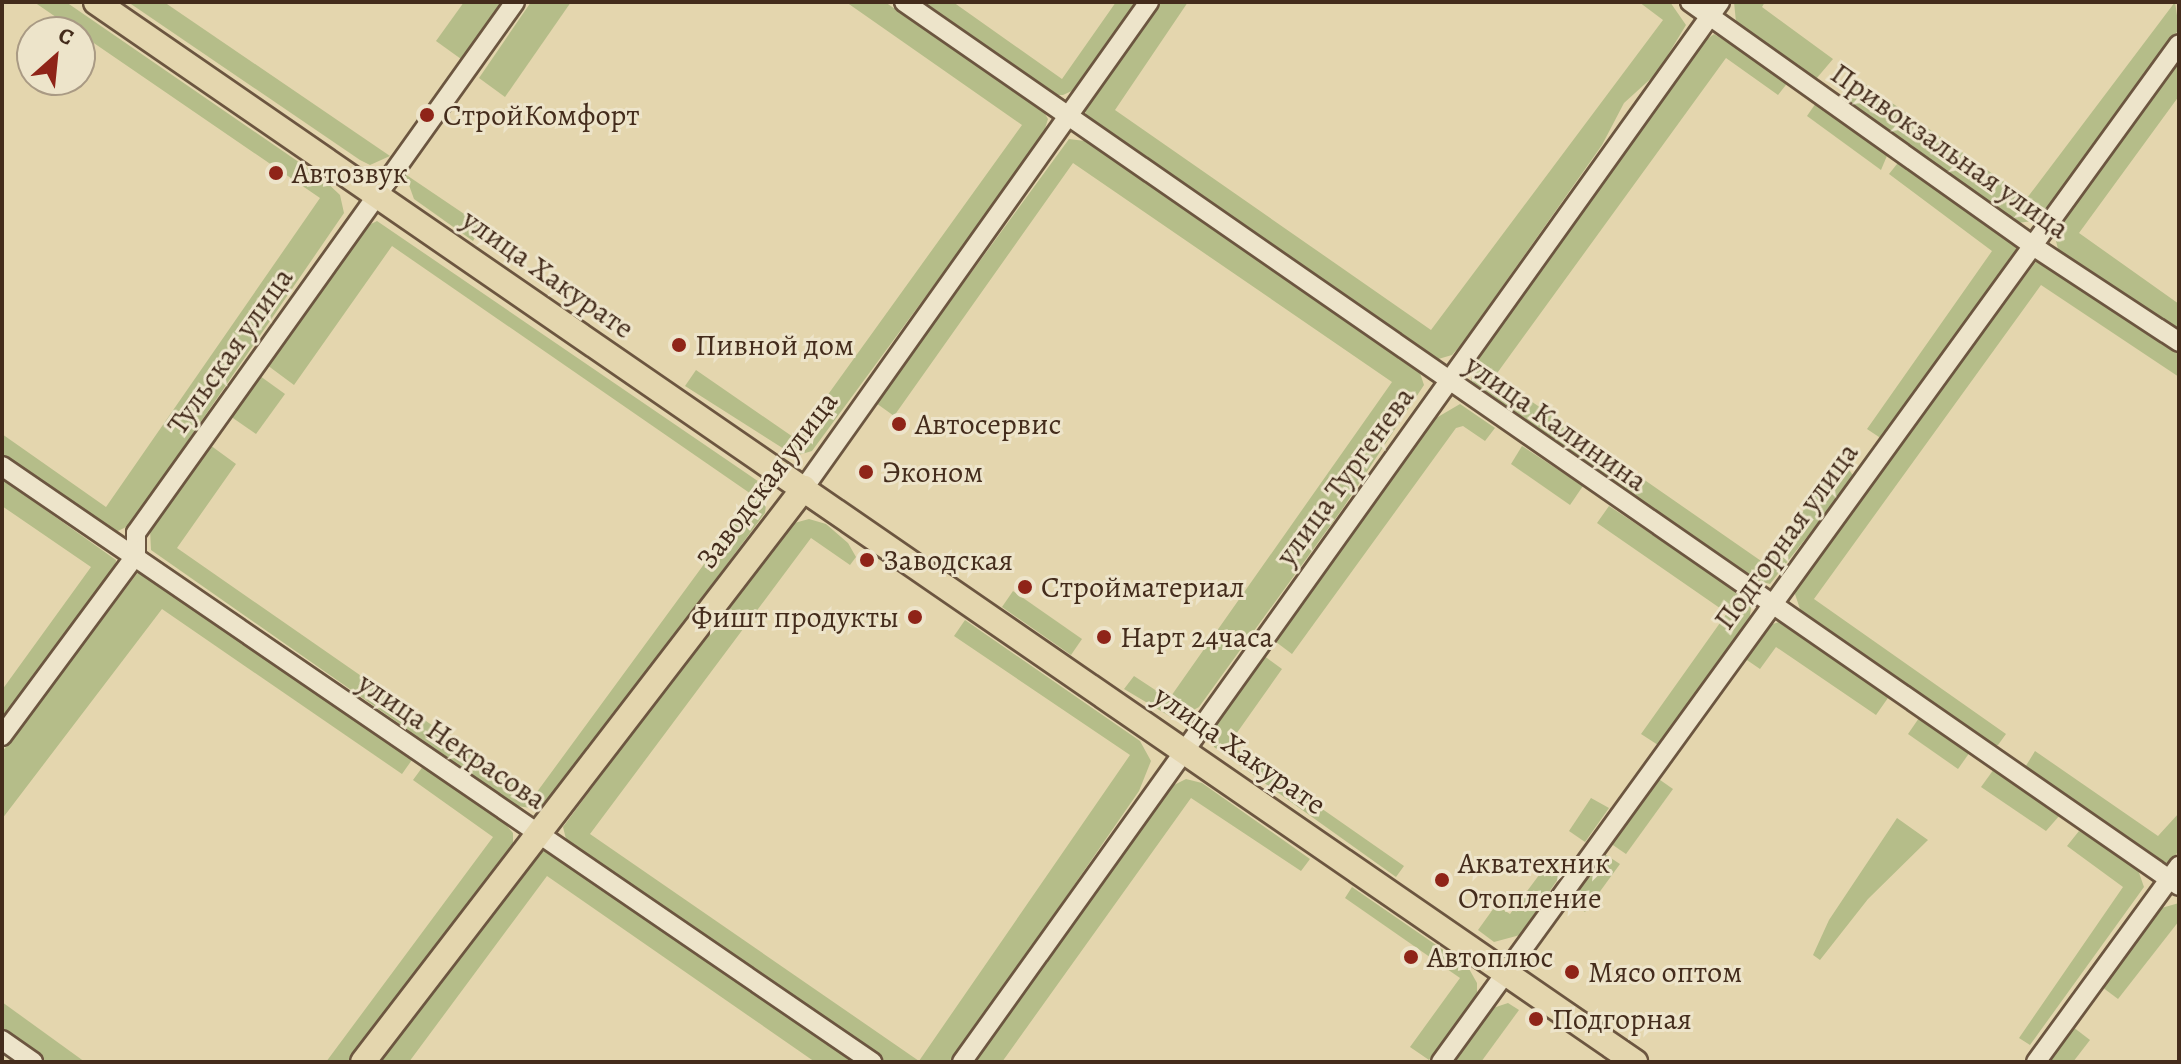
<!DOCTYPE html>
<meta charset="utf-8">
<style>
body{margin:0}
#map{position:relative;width:2181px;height:1064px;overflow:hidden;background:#e4d6ae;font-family:Alegreya,serif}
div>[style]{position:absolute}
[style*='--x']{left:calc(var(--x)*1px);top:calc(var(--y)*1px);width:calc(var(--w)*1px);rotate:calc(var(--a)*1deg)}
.green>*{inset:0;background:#b5bd89}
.roads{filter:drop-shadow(2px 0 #6c5640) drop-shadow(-2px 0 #6c5640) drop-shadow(0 2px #6c5640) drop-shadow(0 -2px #6c5640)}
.minor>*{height:18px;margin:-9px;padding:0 9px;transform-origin:9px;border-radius:9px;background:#ede4ca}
.major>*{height:24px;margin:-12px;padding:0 12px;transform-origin:12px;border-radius:12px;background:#e4d6ae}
.dots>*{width:22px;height:22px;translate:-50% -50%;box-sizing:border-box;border:4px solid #ede4ca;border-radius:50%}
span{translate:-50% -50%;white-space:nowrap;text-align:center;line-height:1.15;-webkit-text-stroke:6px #ede4ca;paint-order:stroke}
.poi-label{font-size:30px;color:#442c1c}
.left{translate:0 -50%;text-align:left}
.right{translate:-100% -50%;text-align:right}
.street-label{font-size:30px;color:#442c1c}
.frame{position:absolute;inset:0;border:4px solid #442c1c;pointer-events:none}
.north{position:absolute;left:16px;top:16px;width:80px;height:80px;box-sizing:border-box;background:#ede4ca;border:2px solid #a99a84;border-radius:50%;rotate:27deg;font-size:22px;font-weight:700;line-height:32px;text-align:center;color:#442c1c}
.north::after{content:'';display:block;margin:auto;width:28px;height:36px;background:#8f2418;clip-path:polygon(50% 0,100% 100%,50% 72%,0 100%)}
</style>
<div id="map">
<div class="green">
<div style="clip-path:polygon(34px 2px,66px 2px,322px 178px,340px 195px,344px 213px,130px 525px,116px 532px,2px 457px,2px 434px,106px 507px,320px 198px)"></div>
<div style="clip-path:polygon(128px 2px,164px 2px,390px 156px,370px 165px,360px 160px)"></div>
<div style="clip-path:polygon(464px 2px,503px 2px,461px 59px,436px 41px)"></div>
<div style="clip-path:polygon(531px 2px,571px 2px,505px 97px,479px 78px)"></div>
<div style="clip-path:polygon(846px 2px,885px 2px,1044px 112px,1048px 119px,1042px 138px,812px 451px,795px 456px,685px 386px,696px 370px,796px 439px,1022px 125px)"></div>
<div style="clip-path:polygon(916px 2px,953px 2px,1062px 79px,1116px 2px,1137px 2px,1076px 89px,1063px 95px,1051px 95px)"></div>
<div style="clip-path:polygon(1158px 2px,1188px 2px,1115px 110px,1431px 330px,1663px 20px,1639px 2px,1670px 2px,1686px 25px,1657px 73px,1624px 103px,1602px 145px,1461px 345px,1452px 355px,1435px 360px,1086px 118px,1085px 108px)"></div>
<div style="clip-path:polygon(1734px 2px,1765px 2px,1762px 7px,1833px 59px,1816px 79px,1736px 22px)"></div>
<div style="clip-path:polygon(2175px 2px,2179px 29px,2053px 202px,2033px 221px,2017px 223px,1845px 98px,1858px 79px,2027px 198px)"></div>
<div style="clip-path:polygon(1714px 34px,1789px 81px,1778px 95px,1726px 58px,1495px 376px,1764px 563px,1842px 459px,1854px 477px,1770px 584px,1752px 579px,1473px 389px,1471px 379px,1481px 354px,1703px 42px)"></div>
<div style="clip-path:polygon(2179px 54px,2179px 96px,2079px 233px,2179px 304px,2179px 335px,2068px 258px,2058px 249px,2054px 233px,2058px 219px)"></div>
<div style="clip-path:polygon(1818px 100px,1889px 151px,1881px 170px,1807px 116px)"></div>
<div style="clip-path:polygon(1069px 139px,1085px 141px,1406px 362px,1420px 373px,1424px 385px,1343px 508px,1199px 707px,1176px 720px,1124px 689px,1134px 676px,1169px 699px,1392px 382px,1073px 163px,894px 416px,876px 403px)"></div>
<div style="clip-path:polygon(1901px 159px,2013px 239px,2019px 255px,1882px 439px,1867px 429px,1992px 251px,1889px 174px)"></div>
<div style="clip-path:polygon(405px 174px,482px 226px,473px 241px,414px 199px)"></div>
<div style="clip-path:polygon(377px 221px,768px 488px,765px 513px,547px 806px,538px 809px,517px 806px,151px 550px,150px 529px,210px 445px,236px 464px,177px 548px,534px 796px,754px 496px,392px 246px,294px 385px,267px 365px,365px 227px)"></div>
<div style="clip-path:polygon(2038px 259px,2179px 352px,2179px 377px,2041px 285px,1814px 599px,2006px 734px,1998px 745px,1989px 746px,1802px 615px,1795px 594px,1796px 584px)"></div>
<div style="clip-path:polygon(260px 376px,285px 394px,256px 434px,230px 416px)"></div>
<div style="clip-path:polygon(1460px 404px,1495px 428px,1485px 441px,1463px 426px,1456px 428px,1292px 654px,1272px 639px,1431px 421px)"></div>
<div style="clip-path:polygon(1522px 446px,1583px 486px,1570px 505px,1511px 464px)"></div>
<div style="clip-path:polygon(2px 479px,116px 560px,115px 571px,2px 724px,2px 690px,91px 567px,2px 506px)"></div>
<div style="clip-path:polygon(1609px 506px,1741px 593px,1751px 608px,1749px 622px,1658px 745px,1641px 734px,1727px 613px,1597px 523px)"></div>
<div style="clip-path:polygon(809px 519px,826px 524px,848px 543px,856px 557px,850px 565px,811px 538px,590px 834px,919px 1061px,1130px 755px,954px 636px,965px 620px,1140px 741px,1151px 761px,1139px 791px,952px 1062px,883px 1062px,580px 852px,566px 839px,563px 827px,787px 525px)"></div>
<div style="clip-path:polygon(139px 571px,414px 757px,402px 774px,162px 609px,2px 819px,2px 752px)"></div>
<div style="clip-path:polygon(1013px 591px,1082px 639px,1071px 655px,1002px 607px)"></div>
<div style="clip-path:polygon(1779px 622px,1890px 695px,1876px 715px,1776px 647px,1760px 669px,1741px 656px,1761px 628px)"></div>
<div style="clip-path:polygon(1263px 655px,1282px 669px,1229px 744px,1404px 866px,1396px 877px,1214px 747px,1214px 723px)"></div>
<div style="clip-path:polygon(1919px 718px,1970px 752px,1958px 769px,1908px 734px)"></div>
<div style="clip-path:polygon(2035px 751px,2158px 836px,2179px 813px,2179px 850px,2170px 863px,2154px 862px,2024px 769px)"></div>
<div style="clip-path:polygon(424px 765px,499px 817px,513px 833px,513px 850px,348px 1062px,326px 1062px,493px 837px,413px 780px)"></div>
<div style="clip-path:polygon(1994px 769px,2060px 815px,2046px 831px,1981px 787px)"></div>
<div style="clip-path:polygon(1653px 775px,1673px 789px,1626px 854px,1607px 841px)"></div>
<div style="clip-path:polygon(1186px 779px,1202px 783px,1310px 859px,1301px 871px,1191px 798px,1002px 1062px,975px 1062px,1164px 790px)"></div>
<div style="clip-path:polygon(1591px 798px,1609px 808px,1585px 842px,1569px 831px)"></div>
<div style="clip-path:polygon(1897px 818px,1928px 840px,1868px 899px,1820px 960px,1813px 955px,1829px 920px)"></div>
<div style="clip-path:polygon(2079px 831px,2137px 867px,2144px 887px,2030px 1045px,2019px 1038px,2123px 887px,2067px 846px)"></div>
<div style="clip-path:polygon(544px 851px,554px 852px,856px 1062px,815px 1062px,547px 876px,409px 1062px,374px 1062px,537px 854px)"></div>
<div style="clip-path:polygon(1600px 851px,1620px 864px,1585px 912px,1567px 900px)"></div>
<div style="clip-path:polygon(1548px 863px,1562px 873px,1520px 935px,1494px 942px,1478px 930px,1496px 905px,1510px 914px)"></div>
<div style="clip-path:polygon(1352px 887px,1468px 967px,1477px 983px,1477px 994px,1429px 1060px,1410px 1047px,1460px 978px,1345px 898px)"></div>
<div style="clip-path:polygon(2179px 903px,2179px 921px,2118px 999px,2102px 987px,2158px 909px)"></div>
<div style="clip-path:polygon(2px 1002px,85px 1062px,47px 1062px,2px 1031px)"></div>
<div style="clip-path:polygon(1508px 1003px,1519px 1010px,1481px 1062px,1455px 1062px,1493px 1008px)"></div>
<div style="clip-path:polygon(2073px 1027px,2090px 1040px,2073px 1062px,2047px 1062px)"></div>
</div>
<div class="roads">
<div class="minor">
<div style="--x:904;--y:2;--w:1551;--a:34.73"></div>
<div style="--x:1690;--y:2;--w:421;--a:35.4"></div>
<div style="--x:2033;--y:246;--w:175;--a:33.3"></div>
<div style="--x:2;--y:466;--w:1055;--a:34.41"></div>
<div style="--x:804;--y:488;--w:596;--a:-54.63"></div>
<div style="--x:2;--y:736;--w:225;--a:-53.5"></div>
<div style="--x:136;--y:555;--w:22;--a:-90"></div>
<div style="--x:136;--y:533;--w:652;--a:-54.48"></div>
<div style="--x:2;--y:1040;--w:38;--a:35"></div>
<div style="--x:962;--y:1062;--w:1303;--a:-54.43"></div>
<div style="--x:1441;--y:1062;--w:1257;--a:-54.06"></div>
<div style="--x:2036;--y:1062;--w:243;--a:-53.9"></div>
</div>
<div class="major">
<div style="--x:96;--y:2;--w:1869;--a:34.56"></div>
<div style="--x:363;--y:1062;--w:724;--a:-52.47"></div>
</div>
</div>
<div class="dots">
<div style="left:427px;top:115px;background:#8f2418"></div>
<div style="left:276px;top:173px;background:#8f2418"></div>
<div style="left:679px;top:345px;background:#8f2418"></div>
<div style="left:899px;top:424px;background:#8f2418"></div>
<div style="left:866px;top:472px;background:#8f2418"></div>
<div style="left:867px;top:560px;background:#8f2418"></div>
<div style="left:1025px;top:587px;background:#8f2418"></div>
<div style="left:915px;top:617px;background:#8f2418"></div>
<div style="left:1104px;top:637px;background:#8f2418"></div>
<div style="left:1442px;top:880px;background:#8f2418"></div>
<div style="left:1411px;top:957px;background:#8f2418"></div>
<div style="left:1572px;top:972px;background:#8f2418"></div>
<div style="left:1536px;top:1019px;background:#8f2418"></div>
</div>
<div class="poi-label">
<span class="left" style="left:443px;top:115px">СтройКомфорт</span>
<span class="left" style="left:292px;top:173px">Автозвук</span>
<span class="left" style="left:695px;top:345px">Пивной дом</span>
<span class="left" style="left:915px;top:424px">Автосервис</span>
<span class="left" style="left:882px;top:472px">Эконом</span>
<span class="left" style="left:883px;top:560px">Заводская</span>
<span class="left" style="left:1041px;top:587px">Стройматериал</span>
<span class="right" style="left:899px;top:617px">Фишт продукты</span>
<span class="left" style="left:1120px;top:637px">Нарт 24часа</span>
<span class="left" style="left:1458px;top:880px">Акватехник<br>Отопление</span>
<span class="left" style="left:1427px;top:957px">Автоплюс</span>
<span class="left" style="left:1588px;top:972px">Мясо оптом</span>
<span class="left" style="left:1552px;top:1019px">Подгорная</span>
</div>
<div class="street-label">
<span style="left:1950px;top:151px;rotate:35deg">Привокзальная улица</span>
<span style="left:548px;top:274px;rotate:35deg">улица Хакурате</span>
<span style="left:230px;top:351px;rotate:-55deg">Тульская улица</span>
<span style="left:1556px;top:423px;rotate:35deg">улица Калинина</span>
<span style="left:1345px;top:476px;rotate:-54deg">улица Тургенева</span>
<span style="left:767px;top:480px;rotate:-53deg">Заводская улица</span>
<span style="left:1786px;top:536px;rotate:-54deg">Подгорная улица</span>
<span style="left:452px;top:741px;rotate:34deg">улица Некрасова</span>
<span style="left:1240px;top:750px;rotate:35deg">улица Хакурате</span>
</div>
<div class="frame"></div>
<div class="north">С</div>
</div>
